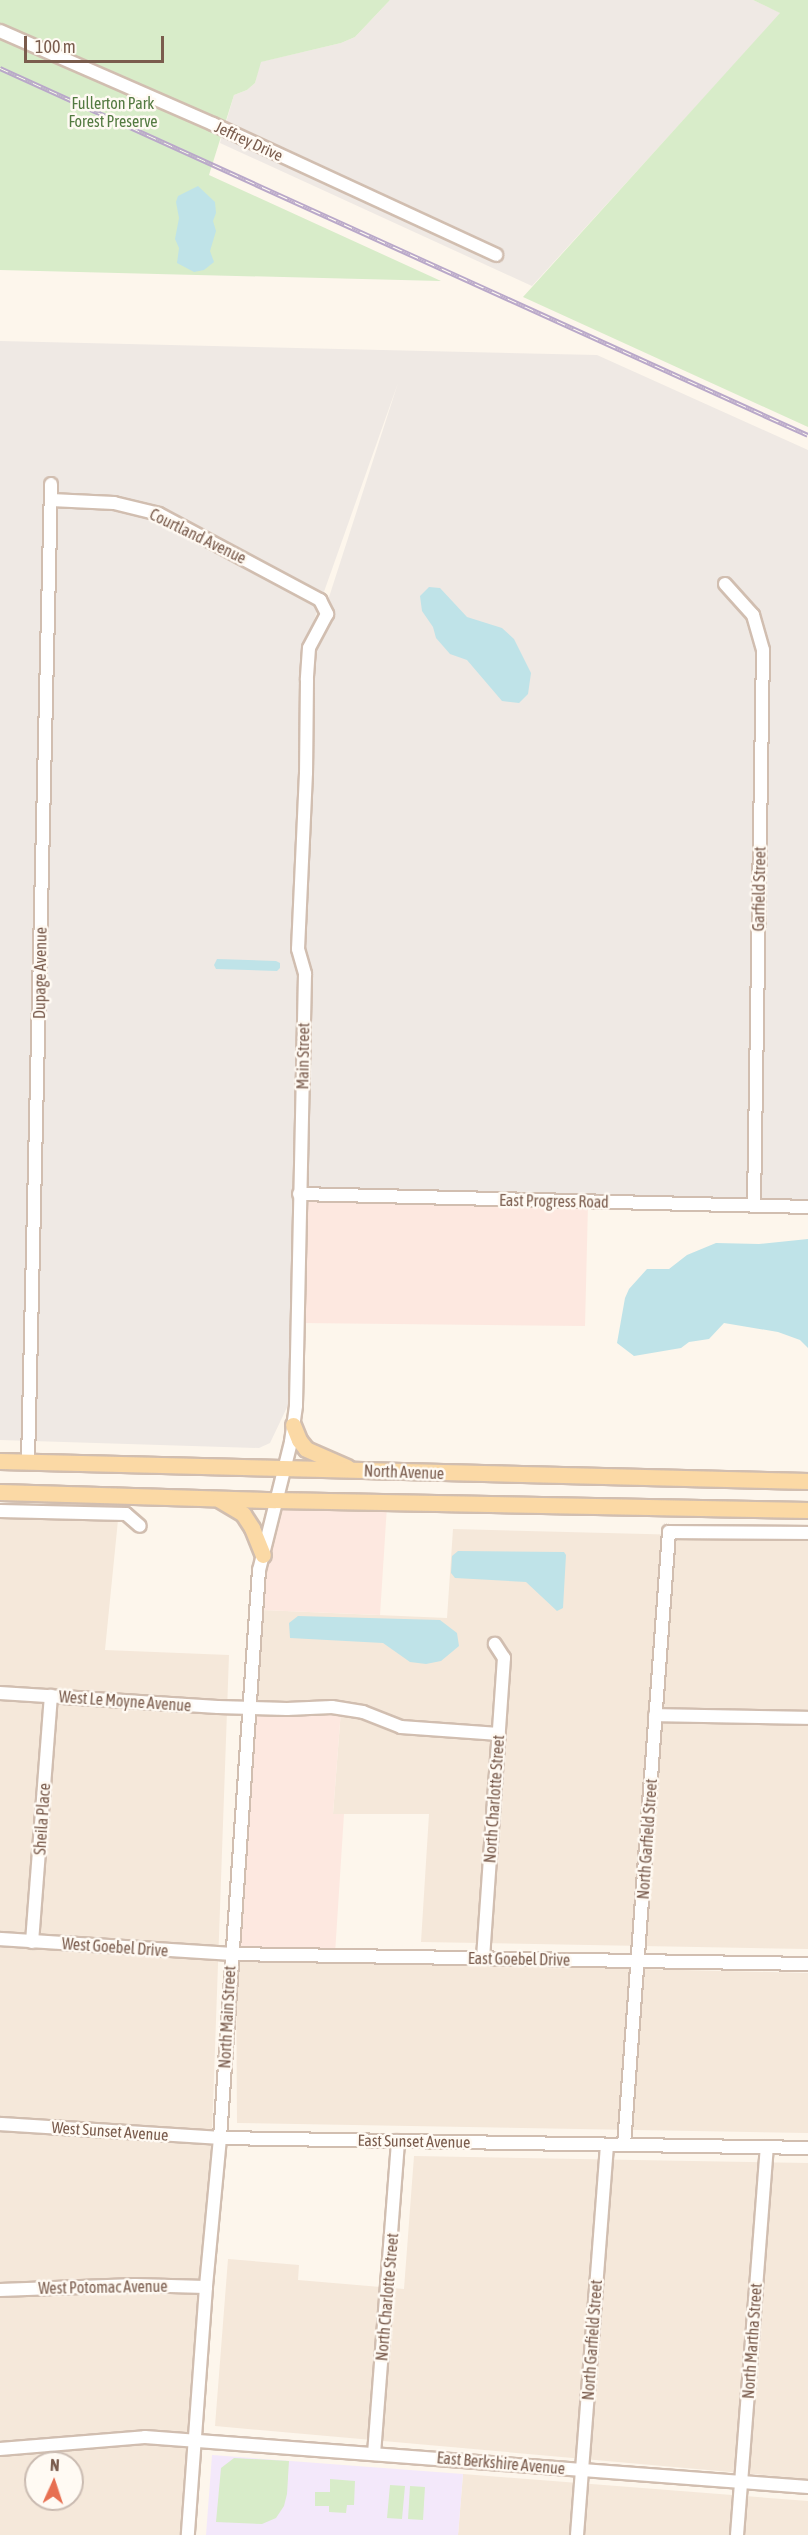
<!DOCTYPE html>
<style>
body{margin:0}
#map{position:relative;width:808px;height:2535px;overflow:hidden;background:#fdf6ec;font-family:"Asap Condensed",sans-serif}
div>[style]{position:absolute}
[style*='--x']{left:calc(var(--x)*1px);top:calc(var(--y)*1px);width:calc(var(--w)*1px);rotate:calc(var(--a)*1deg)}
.residential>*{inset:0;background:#f5e8da}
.commercial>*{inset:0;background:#fde8e0}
.industrial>*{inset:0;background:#efe9e4}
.education>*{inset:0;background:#f3e8fa}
.green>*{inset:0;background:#d8ecc9}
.water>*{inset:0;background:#bfe3e8}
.roads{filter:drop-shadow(2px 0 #d1beb0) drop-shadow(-2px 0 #d1beb0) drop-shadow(0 2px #d1beb0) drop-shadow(0 -2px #d1beb0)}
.minor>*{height:12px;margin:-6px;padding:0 6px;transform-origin:6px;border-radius:6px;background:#fff}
.major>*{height:15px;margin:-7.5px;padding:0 7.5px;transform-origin:7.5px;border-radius:7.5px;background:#fbd9a5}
.rail>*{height:5px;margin-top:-2.5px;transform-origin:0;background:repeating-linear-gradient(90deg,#fffaf3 0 9px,#b9a8c9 0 18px);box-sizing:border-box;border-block:2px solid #b9a8c9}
span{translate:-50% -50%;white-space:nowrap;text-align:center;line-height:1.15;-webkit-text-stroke:5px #fffaf3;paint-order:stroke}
.park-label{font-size:16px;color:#537a41}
.street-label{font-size:16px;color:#7a5c4d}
.north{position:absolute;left:24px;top:2451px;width:60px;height:60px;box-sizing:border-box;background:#fffaf3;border:2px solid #cabbb1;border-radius:50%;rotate:3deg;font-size:16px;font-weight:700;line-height:24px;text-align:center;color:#7a5c4d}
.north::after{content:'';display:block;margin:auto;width:21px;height:27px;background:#e76f51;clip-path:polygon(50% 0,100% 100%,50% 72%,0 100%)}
.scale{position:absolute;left:24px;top:36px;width:140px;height:27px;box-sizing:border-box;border:3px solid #7a5c4d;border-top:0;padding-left:8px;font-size:18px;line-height:21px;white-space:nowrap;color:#7a5c4d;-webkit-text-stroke:4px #fffaf3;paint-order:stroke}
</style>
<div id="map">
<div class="residential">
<div style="clip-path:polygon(0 1516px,118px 1520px,105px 1650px,229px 1655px,212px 2133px,0 2120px)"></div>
<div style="clip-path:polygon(453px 1529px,808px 1538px,808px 1949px,421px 1942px,429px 1814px,333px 1814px,341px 1710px,255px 1703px,262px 1610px,447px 1618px)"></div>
<div style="clip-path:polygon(236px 1959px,808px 1973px,808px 2133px,237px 2123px)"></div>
<div style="clip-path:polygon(evenodd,0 2131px,213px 2143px,184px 2535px,0 2535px,0 2131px,36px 2463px,72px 2463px,72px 2499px,36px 2499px,36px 2463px)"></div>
<div style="clip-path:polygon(414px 2156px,808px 2163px,808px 2479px,215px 2426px,228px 2259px,299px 2265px,298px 2280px,404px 2289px)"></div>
<div style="clip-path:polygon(463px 2474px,808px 2501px,808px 2535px,458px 2535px)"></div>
</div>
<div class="commercial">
<div style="clip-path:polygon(301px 1197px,588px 1204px,585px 1326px,300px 1323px)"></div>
<div style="clip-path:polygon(279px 1504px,387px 1506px,380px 1615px,262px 1610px,264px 1571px)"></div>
<div style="clip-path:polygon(341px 1710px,333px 1814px,344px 1814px,335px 1954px,234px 1951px,253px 1711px)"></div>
</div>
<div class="industrial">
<div style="clip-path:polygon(390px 0,753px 0,781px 13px,532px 286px,220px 143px,234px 95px,247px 90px,255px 83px,260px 62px,341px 43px,355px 37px)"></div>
<div style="clip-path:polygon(0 341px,597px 355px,808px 450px,808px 1202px,303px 1191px,301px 945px,312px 650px,398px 383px,303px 651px,291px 1399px,270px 1443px,259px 1448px,0 1440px)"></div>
</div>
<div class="education">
<div style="clip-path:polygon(212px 2455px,463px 2474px,458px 2535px,206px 2535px)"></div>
</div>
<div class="green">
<div style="clip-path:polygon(0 0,390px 0,355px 37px,341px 43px,261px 62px,255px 83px,247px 90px,234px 95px,209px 175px,441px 281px,0 270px)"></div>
<div style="clip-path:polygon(753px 0,808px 0,808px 427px,523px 297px,780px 13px)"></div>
<div style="clip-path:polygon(234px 2458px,289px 2461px,287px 2494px,284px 2506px,276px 2518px,262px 2524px,216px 2522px,221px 2468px)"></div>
<div style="clip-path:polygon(330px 2479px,355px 2481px,354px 2505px,347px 2505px,346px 2513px,329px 2512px,329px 2506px,315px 2506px,315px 2492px,330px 2492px)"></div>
<div style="clip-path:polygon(390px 2485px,405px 2486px,402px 2519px,387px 2518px)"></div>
<div style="clip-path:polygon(410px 2486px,425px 2487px,423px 2520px,408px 2519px)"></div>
</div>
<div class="water">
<div style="clip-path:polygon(198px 186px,215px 202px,216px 213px,213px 221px,216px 231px,210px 251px,214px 262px,204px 270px,194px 272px,177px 263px,179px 248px,175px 239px,179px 218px,176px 202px,178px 196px)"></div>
<div style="clip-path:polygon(429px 587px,440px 588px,467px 617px,502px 628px,514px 639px,531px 673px,528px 694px,519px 703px,502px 701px,467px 660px,450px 654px,436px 638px,433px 627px,422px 611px,420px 596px)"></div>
<div style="clip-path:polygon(217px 959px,276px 961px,280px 963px,280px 968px,277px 971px,216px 969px,214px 965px)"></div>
<div style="clip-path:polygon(808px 1239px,808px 1348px,800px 1340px,778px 1332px,724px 1323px,709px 1339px,689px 1342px,681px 1348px,634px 1356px,617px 1343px,625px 1298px,629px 1289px,647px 1269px,669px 1269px,687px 1255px,716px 1243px,759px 1244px)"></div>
<div style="clip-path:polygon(458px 1551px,564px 1552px,566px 1555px,563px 1608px,557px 1611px,526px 1582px,455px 1578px,451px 1573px,452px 1556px)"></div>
<div style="clip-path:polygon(298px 1616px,440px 1620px,457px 1633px,459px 1646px,441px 1661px,426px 1664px,410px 1662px,383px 1643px,290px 1638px,289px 1623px)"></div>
</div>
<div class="roads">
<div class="minor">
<div style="--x:0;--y:31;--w:232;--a:23.6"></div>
<div style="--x:213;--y:124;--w:312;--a:24.8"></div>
<div style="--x:51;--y:500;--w:63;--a:2.7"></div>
<div style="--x:114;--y:503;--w:46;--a:13.7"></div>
<div style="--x:159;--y:514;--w:183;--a:28.1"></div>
<div style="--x:320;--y:600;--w:16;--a:63"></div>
<div style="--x:327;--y:614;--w:38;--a:118"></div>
<div style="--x:309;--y:648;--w:32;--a:94"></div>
<div style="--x:307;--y:680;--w:93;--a:90.6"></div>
<div style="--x:306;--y:773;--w:176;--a:92.6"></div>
<div style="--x:298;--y:949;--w:26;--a:74"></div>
<div style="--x:305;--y:974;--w:432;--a:91.2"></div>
<div style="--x:296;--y:1406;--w:36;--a:98"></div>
<div style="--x:291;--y:1442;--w:132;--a:104"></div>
<div style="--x:259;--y:1570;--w:569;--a:93.93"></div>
<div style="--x:220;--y:2138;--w:150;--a:95.4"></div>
<div style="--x:206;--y:2287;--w:249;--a:94.2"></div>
<div style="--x:725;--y:584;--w:42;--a:47.9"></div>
<div style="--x:753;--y:615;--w:36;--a:74"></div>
<div style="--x:763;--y:650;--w:556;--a:90.93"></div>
<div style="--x:299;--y:1194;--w:509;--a:1.46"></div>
<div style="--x:28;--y:1461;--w:977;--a:-88.65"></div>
<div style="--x:0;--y:1511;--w:126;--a:1.4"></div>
<div style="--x:126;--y:1514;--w:18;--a:41"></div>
<div style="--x:0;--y:1693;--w:218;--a:3.7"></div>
<div style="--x:218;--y:1707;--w:69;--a:1.7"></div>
<div style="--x:287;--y:1709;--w:45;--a:-2.5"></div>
<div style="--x:332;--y:1707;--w:31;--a:9"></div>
<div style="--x:363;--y:1712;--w:41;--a:21.5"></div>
<div style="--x:401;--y:1727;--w:98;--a:4.1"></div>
<div style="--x:655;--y:1715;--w:153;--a:1.1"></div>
<div style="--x:0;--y:1939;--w:231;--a:3.7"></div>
<div style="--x:231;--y:1954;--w:577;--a:0.99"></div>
<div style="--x:32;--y:1942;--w:247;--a:-85.6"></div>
<div style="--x:483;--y:1958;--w:301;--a:-86"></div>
<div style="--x:504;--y:1658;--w:17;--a:-123"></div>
<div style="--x:0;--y:2124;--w:220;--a:3.6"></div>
<div style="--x:220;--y:2138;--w:588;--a:0.97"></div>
<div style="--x:624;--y:2145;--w:615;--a:-85.8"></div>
<div style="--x:669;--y:1532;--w:139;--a:0.4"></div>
<div style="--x:0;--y:2290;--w:135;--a:-2.1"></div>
<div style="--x:135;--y:2285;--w:71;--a:1.6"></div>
<div style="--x:0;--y:2449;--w:145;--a:-4.7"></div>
<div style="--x:145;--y:2437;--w:665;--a:4.31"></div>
<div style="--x:374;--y:2454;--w:314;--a:-85.6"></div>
<div style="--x:577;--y:2535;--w:391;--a:-85.6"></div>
<div style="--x:737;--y:2535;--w:389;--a:-85.6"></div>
</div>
<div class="major">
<div style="--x:293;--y:1425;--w:16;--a:68"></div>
<div style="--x:299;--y:1440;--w:11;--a:52"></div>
<div style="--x:306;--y:1449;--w:45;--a:23.7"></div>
<div style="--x:0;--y:1461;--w:808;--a:1.42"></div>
<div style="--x:0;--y:1492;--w:275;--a:1.7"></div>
<div style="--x:275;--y:1500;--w:533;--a:1.07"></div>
<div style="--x:220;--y:1500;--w:27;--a:31"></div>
<div style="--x:243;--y:1514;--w:17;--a:57"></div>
<div style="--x:252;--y:1528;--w:29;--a:68"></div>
</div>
</div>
<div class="rail">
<div style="--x:0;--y:68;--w:887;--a:24.43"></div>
</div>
<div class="park-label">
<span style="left:113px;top:112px">Fullerton Park<br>Forest Preserve</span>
</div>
<div class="street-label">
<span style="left:249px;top:141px;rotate:25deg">Jeffrey Drive</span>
<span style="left:198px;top:536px;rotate:26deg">Courtland Avenue</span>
<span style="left:759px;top:889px;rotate:-89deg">Garfield Street</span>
<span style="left:40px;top:973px;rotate:-89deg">Dupage Avenue</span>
<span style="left:303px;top:1056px;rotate:-89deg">Main Street</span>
<span style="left:554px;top:1201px;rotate:1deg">East Progress Road</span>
<span style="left:404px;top:1472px;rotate:2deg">North Avenue</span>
<span style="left:125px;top:1701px;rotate:4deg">West Le Moyne Avenue</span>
<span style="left:494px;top:1799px;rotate:-86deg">North Charlotte Street</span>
<span style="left:42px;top:1819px;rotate:-86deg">Sheila Place</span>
<span style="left:647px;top:1839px;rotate:-86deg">North Garfield Street</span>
<span style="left:115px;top:1947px;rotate:4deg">West Goebel Drive</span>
<span style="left:519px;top:1959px;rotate:1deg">East Goebel Drive</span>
<span style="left:227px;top:2017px;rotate:-87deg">North Main Street</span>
<span style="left:110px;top:2131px;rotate:4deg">West Sunset Avenue</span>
<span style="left:414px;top:2141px;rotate:1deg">East Sunset Avenue</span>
<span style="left:103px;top:2287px;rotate:-1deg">West Potomac Avenue</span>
<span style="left:387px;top:2297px;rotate:-85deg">North Charlotte Street</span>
<span style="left:592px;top:2340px;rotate:-86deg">North Garfield Street</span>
<span style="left:752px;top:2341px;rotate:-86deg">North Martha Street</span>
<span style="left:501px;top:2463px;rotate:5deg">East Berkshire Avenue</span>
</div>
<div class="north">N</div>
<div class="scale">100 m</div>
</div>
